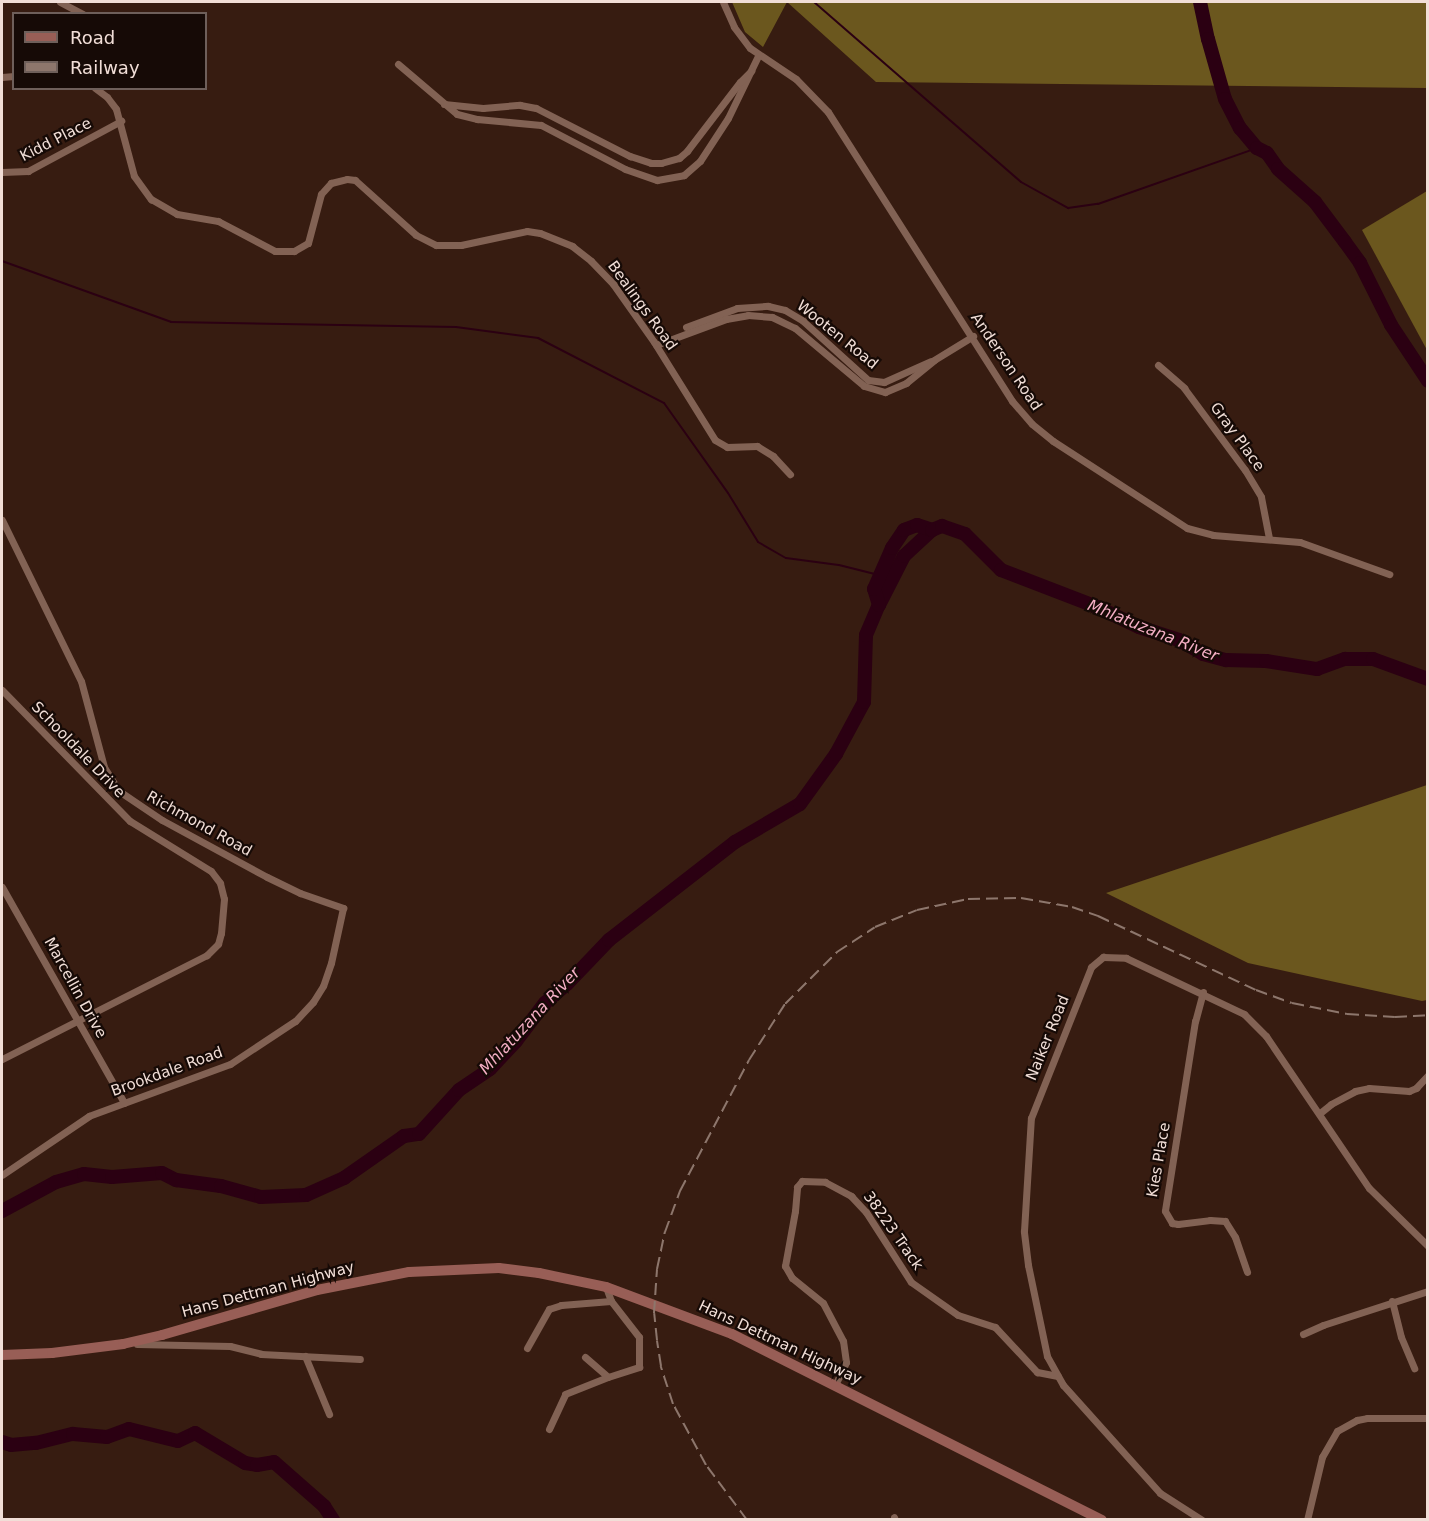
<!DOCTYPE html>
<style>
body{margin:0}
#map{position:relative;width:1429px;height:1521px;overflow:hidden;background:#371c11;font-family:"DejaVu Sans",sans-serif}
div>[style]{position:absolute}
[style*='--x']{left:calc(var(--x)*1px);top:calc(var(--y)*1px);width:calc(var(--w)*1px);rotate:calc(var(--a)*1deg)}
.forest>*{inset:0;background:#6b571e}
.stream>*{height:2px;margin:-1px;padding:0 1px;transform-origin:1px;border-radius:1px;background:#2b0012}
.river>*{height:14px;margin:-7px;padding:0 7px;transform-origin:7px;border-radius:7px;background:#2b0012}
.street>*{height:7px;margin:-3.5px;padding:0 3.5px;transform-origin:3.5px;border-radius:3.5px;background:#826254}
.secondary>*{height:10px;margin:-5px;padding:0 5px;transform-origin:5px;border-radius:5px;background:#985e56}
.rail>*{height:2px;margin-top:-1px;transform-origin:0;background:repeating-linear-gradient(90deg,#8d766c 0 12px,transparent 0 18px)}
span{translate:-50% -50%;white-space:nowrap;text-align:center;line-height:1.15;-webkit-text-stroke:4.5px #160a06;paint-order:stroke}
.street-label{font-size:15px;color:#f1ded7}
.water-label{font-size:16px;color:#f5afc5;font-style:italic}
.frame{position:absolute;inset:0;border:3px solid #f1ded7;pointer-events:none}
.legend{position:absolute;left:12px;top:12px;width:195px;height:78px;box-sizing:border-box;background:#160a06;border:2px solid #6e5f5a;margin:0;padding:8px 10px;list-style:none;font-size:18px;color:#f1ded7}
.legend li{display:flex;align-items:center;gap:12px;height:30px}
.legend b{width:30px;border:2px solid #6e5f5a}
</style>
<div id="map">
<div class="forest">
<div style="clip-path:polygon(732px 2px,1427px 2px,1427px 88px,876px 82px,787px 2px,763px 47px,745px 32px)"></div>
<div style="clip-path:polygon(1427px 191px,1427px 350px,1362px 230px)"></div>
<div style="clip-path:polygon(1427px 785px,1427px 1000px,1422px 1001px,1248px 963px,1106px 893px)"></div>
</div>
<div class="stream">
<div style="--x:814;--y:2;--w:274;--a:41"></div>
<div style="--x:1021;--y:182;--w:54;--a:29"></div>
<div style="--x:1068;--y:208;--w:30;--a:-8"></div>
<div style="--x:1098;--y:204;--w:169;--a:-19.4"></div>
<div style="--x:2;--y:261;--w:180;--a:19.8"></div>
<div style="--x:171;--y:322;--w:285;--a:1"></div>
<div style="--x:456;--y:327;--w:83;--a:7.6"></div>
<div style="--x:538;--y:338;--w:142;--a:27.3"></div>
<div style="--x:664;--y:403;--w:110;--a:54.6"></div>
<div style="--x:728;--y:493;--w:57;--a:58.5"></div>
<div style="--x:758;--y:542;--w:32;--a:30"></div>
<div style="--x:786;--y:558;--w:53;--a:7.5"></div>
<div style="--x:839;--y:565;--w:41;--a:14"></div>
</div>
<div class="river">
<div style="--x:1200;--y:2;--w:38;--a:78"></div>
<div style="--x:1208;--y:39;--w:62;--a:74.2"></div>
<div style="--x:1225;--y:99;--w:33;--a:63"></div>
<div style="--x:1240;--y:128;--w:26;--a:50"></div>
<div style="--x:1257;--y:148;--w:11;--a:27"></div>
<div style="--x:1267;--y:153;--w:19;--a:55"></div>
<div style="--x:1278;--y:169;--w:50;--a:41.7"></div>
<div style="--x:1315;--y:202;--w:50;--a:53.1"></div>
<div style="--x:1345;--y:242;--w:26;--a:54"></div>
<div style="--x:1360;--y:263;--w:69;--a:63.4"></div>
<div style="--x:1391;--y:325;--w:67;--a:56.5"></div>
<div style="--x:879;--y:605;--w:55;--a:-63"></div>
<div style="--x:904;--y:556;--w:38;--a:-43"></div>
<div style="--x:2;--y:1211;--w:61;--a:-28.2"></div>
<div style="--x:56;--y:1182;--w:29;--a:-16"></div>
<div style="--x:84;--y:1174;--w:28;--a:6"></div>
<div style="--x:112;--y:1177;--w:50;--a:-4.6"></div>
<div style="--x:162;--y:1173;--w:16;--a:27"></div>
<div style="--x:176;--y:1180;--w:45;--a:7.6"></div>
<div style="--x:221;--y:1186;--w:41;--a:15.4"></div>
<div style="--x:261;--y:1197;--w:45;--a:-2.5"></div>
<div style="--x:306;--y:1195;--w:42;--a:-24.1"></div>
<div style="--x:344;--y:1178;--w:73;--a:-35"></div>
<div style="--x:404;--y:1136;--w:15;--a:-8"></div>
<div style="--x:419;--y:1134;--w:59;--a:-47.7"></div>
<div style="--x:459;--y:1090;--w:37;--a:-34"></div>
<div style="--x:490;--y:1069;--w:38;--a:-47"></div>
<div style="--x:516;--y:1041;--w:48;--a:-52.7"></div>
<div style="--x:545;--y:1003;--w:29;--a:-41"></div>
<div style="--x:567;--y:984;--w:61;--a:-46.3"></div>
<div style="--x:609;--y:940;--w:160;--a:-37.9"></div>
<div style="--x:735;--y:842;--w:75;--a:-30.3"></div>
<div style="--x:800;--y:804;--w:62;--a:-54.2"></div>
<div style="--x:836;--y:754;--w:59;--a:-61.7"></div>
<div style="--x:864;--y:702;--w:67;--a:-88.3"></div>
<div style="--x:866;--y:635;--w:33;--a:-67"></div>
<div style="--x:879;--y:605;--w:17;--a:-107"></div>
<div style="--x:874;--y:589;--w:45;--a:-66.3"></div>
<div style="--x:892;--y:548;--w:22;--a:-56"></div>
<div style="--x:904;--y:530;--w:14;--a:-21"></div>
<div style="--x:917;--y:525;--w:16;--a:18"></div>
<div style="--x:932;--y:530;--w:11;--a:-22"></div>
<div style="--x:942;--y:526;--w:24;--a:19"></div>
<div style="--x:965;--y:534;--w:51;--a:45"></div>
<div style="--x:1001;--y:570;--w:101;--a:21"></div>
<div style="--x:1095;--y:606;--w:49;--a:25.5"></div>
<div style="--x:1139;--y:627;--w:42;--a:18"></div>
<div style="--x:1179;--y:640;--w:28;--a:30"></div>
<div style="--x:1203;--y:654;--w:24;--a:15"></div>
<div style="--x:1226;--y:660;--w:40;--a:1.4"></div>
<div style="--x:1266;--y:661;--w:52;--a:8.9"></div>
<div style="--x:1317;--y:669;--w:30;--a:-20"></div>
<div style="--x:1345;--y:659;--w:28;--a:0"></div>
<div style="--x:1373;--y:659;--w:59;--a:20"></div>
<div style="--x:2;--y:1442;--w:9;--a:18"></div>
<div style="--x:11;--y:1445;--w:25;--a:-5"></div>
<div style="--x:36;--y:1443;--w:38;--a:-14"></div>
<div style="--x:73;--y:1434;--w:34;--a:5"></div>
<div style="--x:107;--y:1437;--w:23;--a:-20"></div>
<div style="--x:129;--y:1429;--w:50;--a:13.8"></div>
<div style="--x:178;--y:1441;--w:19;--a:-25"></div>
<div style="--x:195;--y:1433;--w:58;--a:31"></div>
<div style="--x:245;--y:1463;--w:12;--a:9"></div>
<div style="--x:257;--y:1465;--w:17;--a:-10"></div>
<div style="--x:274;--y:1462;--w:67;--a:41.3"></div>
<div style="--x:324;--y:1506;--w:17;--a:57"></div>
</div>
<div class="street">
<div style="--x:60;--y:2;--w:26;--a:28"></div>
<div style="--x:723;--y:2;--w:27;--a:66"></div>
<div style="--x:734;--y:27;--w:26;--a:53"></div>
<div style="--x:750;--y:48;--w:55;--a:34"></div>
<div style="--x:796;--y:79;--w:46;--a:45.9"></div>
<div style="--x:828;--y:112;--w:343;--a:57.5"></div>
<div style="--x:1012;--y:401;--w:30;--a:49"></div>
<div style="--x:1032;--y:424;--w:27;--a:39"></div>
<div style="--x:1053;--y:441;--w:160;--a:33"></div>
<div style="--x:1187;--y:528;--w:27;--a:15"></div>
<div style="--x:1213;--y:535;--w:87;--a:4.6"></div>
<div style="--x:1300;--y:542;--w:95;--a:19.8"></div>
<div style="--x:398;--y:64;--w:77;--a:40.3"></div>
<div style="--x:457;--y:114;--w:21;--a:14"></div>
<div style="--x:477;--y:119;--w:64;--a:5.4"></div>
<div style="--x:541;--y:125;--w:95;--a:27.6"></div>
<div style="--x:625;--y:169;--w:34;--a:19"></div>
<div style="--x:657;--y:180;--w:27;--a:-10"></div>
<div style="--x:684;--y:175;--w:21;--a:-41"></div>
<div style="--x:700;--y:161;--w:51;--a:-56.9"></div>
<div style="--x:728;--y:118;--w:69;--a:-64.2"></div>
<div style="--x:2;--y:77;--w:12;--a:-5"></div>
<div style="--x:95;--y:88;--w:15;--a:37"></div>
<div style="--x:107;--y:97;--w:15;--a:53"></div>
<div style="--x:116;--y:109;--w:69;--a:75"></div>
<div style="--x:134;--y:176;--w:29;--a:54"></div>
<div style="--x:151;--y:199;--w:30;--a:30"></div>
<div style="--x:177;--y:214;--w:42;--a:9.7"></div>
<div style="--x:218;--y:221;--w:64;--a:27.8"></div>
<div style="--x:275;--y:251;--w:19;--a:0"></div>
<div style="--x:294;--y:251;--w:16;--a:-30"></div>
<div style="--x:308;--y:243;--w:51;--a:-75.1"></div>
<div style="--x:321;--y:194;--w:15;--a:-48"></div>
<div style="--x:331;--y:183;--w:16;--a:-14"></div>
<div style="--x:347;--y:179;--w:8;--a:7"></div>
<div style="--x:355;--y:180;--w:82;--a:42"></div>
<div style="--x:416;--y:235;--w:22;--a:27"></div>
<div style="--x:436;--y:245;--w:25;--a:0"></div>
<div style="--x:461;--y:245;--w:67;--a:-12"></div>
<div style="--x:527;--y:231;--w:13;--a:9"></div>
<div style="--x:540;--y:233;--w:35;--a:22"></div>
<div style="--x:572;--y:246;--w:24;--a:38"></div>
<div style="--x:591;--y:261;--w:32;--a:46"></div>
<div style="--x:613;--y:284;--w:71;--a:54.7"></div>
<div style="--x:654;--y:342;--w:115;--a:58.1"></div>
<div style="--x:715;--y:440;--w:14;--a:30"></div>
<div style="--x:727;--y:447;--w:30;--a:-2"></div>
<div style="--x:757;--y:446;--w:19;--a:32"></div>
<div style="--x:773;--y:456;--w:25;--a:47"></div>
<div style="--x:444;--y:104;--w:39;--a:6"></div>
<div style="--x:483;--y:108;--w:37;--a:-5"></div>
<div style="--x:520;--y:105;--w:16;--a:11"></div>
<div style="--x:536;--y:108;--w:106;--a:27.1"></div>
<div style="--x:630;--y:156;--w:22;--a:18"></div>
<div style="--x:651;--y:163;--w:10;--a:0"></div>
<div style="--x:661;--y:163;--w:19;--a:-16"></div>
<div style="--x:679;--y:158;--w:11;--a:-41"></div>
<div style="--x:687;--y:151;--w:87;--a:-52.5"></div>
<div style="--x:740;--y:82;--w:16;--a:-45"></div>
<div style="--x:2;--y:172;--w:26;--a:-2"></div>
<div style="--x:28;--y:171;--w:106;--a:-28.3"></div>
<div style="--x:686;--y:327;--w:54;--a:-20.4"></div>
<div style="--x:737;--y:308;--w:31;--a:-4"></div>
<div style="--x:768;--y:306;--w:17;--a:13"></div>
<div style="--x:785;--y:310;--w:21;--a:31"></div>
<div style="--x:803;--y:321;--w:88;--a:42.2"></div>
<div style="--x:868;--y:380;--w:16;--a:7"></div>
<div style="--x:884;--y:382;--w:51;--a:-24.1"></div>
<div style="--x:656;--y:345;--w:75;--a:-20.4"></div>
<div style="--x:726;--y:319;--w:22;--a:-10"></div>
<div style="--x:748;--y:315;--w:24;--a:5"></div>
<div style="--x:772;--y:317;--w:25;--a:26"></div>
<div style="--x:795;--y:328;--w:90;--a:40"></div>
<div style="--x:864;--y:386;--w:22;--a:16"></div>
<div style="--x:885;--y:392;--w:23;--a:-23"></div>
<div style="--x:906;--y:383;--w:36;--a:-39"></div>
<div style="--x:934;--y:360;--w:46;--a:-31.6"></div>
<div style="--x:1158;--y:365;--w:35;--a:41"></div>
<div style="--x:1184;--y:388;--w:102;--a:53.4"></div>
<div style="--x:1245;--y:470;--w:31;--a:59"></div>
<div style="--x:1261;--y:497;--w:42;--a:79"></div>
<div style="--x:2;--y:520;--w:179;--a:63.9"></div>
<div style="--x:81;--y:681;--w:89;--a:75"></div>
<div style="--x:104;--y:767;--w:28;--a:58"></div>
<div style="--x:119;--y:791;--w:52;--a:34"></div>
<div style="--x:162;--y:820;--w:119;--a:28.5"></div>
<div style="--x:267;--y:877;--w:37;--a:26"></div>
<div style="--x:300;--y:893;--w:46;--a:19.2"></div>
<div style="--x:343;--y:908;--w:56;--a:102.3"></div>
<div style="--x:331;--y:963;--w:24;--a:109"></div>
<div style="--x:323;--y:986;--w:19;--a:122"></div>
<div style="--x:313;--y:1002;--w:26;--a:133"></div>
<div style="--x:295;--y:1021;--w:78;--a:146.5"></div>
<div style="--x:230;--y:1064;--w:150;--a:159.8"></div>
<div style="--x:89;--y:1116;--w:105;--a:145.9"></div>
<div style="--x:2;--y:690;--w:183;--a:45.7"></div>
<div style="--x:130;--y:821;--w:95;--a:31.7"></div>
<div style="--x:211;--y:871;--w:15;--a:53"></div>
<div style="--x:220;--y:883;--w:16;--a:76"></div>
<div style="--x:224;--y:899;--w:34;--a:95"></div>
<div style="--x:221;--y:933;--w:11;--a:105"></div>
<div style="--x:218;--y:944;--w:16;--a:135"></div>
<div style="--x:207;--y:955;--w:230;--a:153.1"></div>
<div style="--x:2;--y:887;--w:248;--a:60.5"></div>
<div style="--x:1203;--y:992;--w:30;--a:105"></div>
<div style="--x:1195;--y:1021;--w:192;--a:99"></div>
<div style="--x:1165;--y:1211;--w:14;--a:60"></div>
<div style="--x:1172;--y:1223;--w:6;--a:9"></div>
<div style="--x:1178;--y:1224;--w:32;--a:-7"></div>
<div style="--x:1210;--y:1220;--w:15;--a:4"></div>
<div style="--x:1225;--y:1221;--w:19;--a:58"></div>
<div style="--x:1235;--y:1237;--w:37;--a:71"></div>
<div style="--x:1320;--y:1113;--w:14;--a:-39"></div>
<div style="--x:1331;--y:1104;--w:27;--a:-28"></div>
<div style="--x:1355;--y:1091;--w:14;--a:-12"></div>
<div style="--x:1369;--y:1088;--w:40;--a:4.3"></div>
<div style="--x:1409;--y:1091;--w:8;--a:-23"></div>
<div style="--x:1416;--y:1088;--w:18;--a:-47"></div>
<div style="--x:1392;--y:1301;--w:37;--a:76"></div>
<div style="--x:1401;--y:1337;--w:34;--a:67"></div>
<div style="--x:1303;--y:1334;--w:22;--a:-24"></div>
<div style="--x:1323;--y:1325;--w:110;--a:-17.9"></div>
<div style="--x:137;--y:1344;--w:93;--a:1.2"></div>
<div style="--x:230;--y:1346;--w:32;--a:14"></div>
<div style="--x:261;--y:1354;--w:99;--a:2.9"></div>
<div style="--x:527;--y:1348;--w:45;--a:-60.6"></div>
<div style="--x:549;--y:1309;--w:13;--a:-18"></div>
<div style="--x:561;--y:1305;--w:50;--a:-4.6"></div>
<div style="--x:611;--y:1301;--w:15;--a:-110"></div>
<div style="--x:305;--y:1356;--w:63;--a:67.5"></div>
<div style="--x:585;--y:1357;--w:30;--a:41"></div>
<div style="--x:608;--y:1377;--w:33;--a:-18"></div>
<div style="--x:639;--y:1367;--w:30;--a:-90"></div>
<div style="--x:639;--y:1337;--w:46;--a:-127.9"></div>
<div style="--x:835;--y:1385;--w:25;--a:-64"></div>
<div style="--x:846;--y:1362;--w:21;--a:-98"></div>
<div style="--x:843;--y:1341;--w:43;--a:-117.8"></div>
<div style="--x:823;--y:1303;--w:40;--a:-141"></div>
<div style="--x:792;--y:1278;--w:14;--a:-120"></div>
<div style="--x:785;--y:1266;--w:56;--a:-79.7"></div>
<div style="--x:795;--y:1211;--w:24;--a:-85"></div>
<div style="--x:797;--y:1187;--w:8;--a:-50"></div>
<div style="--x:802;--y:1181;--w:23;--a:2"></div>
<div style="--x:825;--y:1182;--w:30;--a:28"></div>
<div style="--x:851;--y:1196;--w:22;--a:47"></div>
<div style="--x:866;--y:1212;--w:83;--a:57.3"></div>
<div style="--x:911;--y:1282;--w:57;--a:35.1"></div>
<div style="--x:958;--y:1315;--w:39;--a:18"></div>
<div style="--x:995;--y:1327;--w:62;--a:47"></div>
<div style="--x:1037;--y:1372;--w:21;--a:11"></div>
<div style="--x:549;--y:1429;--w:38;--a:-65"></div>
<div style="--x:565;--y:1394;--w:46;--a:-21.6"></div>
<div style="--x:894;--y:1517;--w:3;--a:72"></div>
<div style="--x:1202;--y:1520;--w:50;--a:-147.3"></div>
<div style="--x:1160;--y:1493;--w:145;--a:-131.9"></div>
<div style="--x:1063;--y:1385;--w:33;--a:-119"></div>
<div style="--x:1047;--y:1356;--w:93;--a:-101.8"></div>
<div style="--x:1028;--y:1265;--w:34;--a:-97"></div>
<div style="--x:1024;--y:1231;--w:113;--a:-86.5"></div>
<div style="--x:1031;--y:1118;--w:162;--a:-68.3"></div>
<div style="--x:1091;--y:967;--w:16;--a:-40"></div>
<div style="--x:1103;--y:957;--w:23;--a:2"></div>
<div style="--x:1126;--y:958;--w:131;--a:25.4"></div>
<div style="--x:1244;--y:1014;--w:31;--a:45"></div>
<div style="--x:1266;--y:1036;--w:184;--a:55.9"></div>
<div style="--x:1369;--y:1188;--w:83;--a:44.5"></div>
<div style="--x:1307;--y:1520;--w:65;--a:-76.6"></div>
<div style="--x:1322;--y:1457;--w:30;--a:-60"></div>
<div style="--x:1337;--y:1431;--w:23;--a:-29"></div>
<div style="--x:1357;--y:1420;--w:10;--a:-11"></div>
<div style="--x:1367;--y:1418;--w:61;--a:0"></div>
</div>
<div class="secondary">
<div style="--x:2;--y:1355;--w:50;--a:-2.3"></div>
<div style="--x:52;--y:1353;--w:72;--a:-7.2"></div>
<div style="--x:123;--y:1344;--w:40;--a:-13"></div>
<div style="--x:162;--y:1335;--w:161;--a:-16.2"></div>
<div style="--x:317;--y:1290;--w:94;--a:-11.1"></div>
<div style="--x:409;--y:1272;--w:90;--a:-2.5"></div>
<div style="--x:499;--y:1268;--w:40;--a:7.1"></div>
<div style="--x:539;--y:1273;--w:68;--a:11.8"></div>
<div style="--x:606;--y:1287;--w:134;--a:20.5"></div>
<div style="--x:732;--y:1334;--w:414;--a:26.7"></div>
</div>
<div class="rail">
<div style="--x:747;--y:1520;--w:69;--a:-126.7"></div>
<div style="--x:706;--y:1465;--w:69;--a:-118.4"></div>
<div style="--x:673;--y:1404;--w:40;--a:-108"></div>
<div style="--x:661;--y:1366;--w:26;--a:-99"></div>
<div style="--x:657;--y:1340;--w:27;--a:-96"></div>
<div style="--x:654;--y:1313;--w:44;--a:-86.1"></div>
<div style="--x:657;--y:1269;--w:38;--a:-78"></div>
<div style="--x:665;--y:1232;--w:44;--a:-69.9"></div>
<div style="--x:680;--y:1191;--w:148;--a:-62.2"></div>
<div style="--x:749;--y:1060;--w:67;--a:-57.3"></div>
<div style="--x:785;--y:1004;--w:74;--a:-45"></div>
<div style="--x:837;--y:952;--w:45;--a:-33.3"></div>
<div style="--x:875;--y:927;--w:45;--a:-22"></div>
<div style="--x:917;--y:910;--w:52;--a:-12.2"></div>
<div style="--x:968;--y:899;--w:53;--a:-1.1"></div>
<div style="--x:1021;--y:898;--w:52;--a:10"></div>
<div style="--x:1072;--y:907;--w:28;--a:19"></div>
<div style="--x:1098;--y:916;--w:174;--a:25.1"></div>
<div style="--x:1256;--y:990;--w:38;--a:20"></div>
<div style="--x:1292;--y:1003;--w:56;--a:11.3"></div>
<div style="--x:1347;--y:1014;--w:48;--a:3.6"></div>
<div style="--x:1395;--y:1017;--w:33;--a:-3"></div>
</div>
<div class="street-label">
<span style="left:56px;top:140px;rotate:-27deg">Kidd Place</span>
<span style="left:642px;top:306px;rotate:54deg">Bealings Road</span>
<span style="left:837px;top:335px;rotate:39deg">Wooten Road</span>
<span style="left:1006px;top:362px;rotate:56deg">Anderson Road</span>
<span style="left:1237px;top:437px;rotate:54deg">Gray Place</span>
<span style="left:78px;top:750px;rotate:46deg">Schooldale Drive</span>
<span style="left:199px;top:824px;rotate:29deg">Richmond Road</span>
<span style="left:75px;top:988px;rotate:61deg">Marcellin Drive</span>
<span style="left:1048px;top:1038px;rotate:-68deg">Naiker Road</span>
<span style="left:167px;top:1072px;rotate:-20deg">Brookdale Road</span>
<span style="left:1159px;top:1160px;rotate:-80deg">Kies Place</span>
<span style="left:893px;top:1231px;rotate:55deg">38223 Track</span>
<span style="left:268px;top:1290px;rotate:-15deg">Hans Dettman Highway</span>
<span style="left:780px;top:1343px;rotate:25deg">Hans Dettman Highway</span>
</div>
<div class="water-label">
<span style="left:1153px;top:631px;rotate:22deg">Mhlatuzana River</span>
<span style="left:530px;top:1021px;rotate:-47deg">Mhlatuzana River</span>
</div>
<div class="frame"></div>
<ul class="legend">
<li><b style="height:8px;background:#985e56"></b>Road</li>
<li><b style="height:8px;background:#8d766c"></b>Railway</li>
</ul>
</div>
